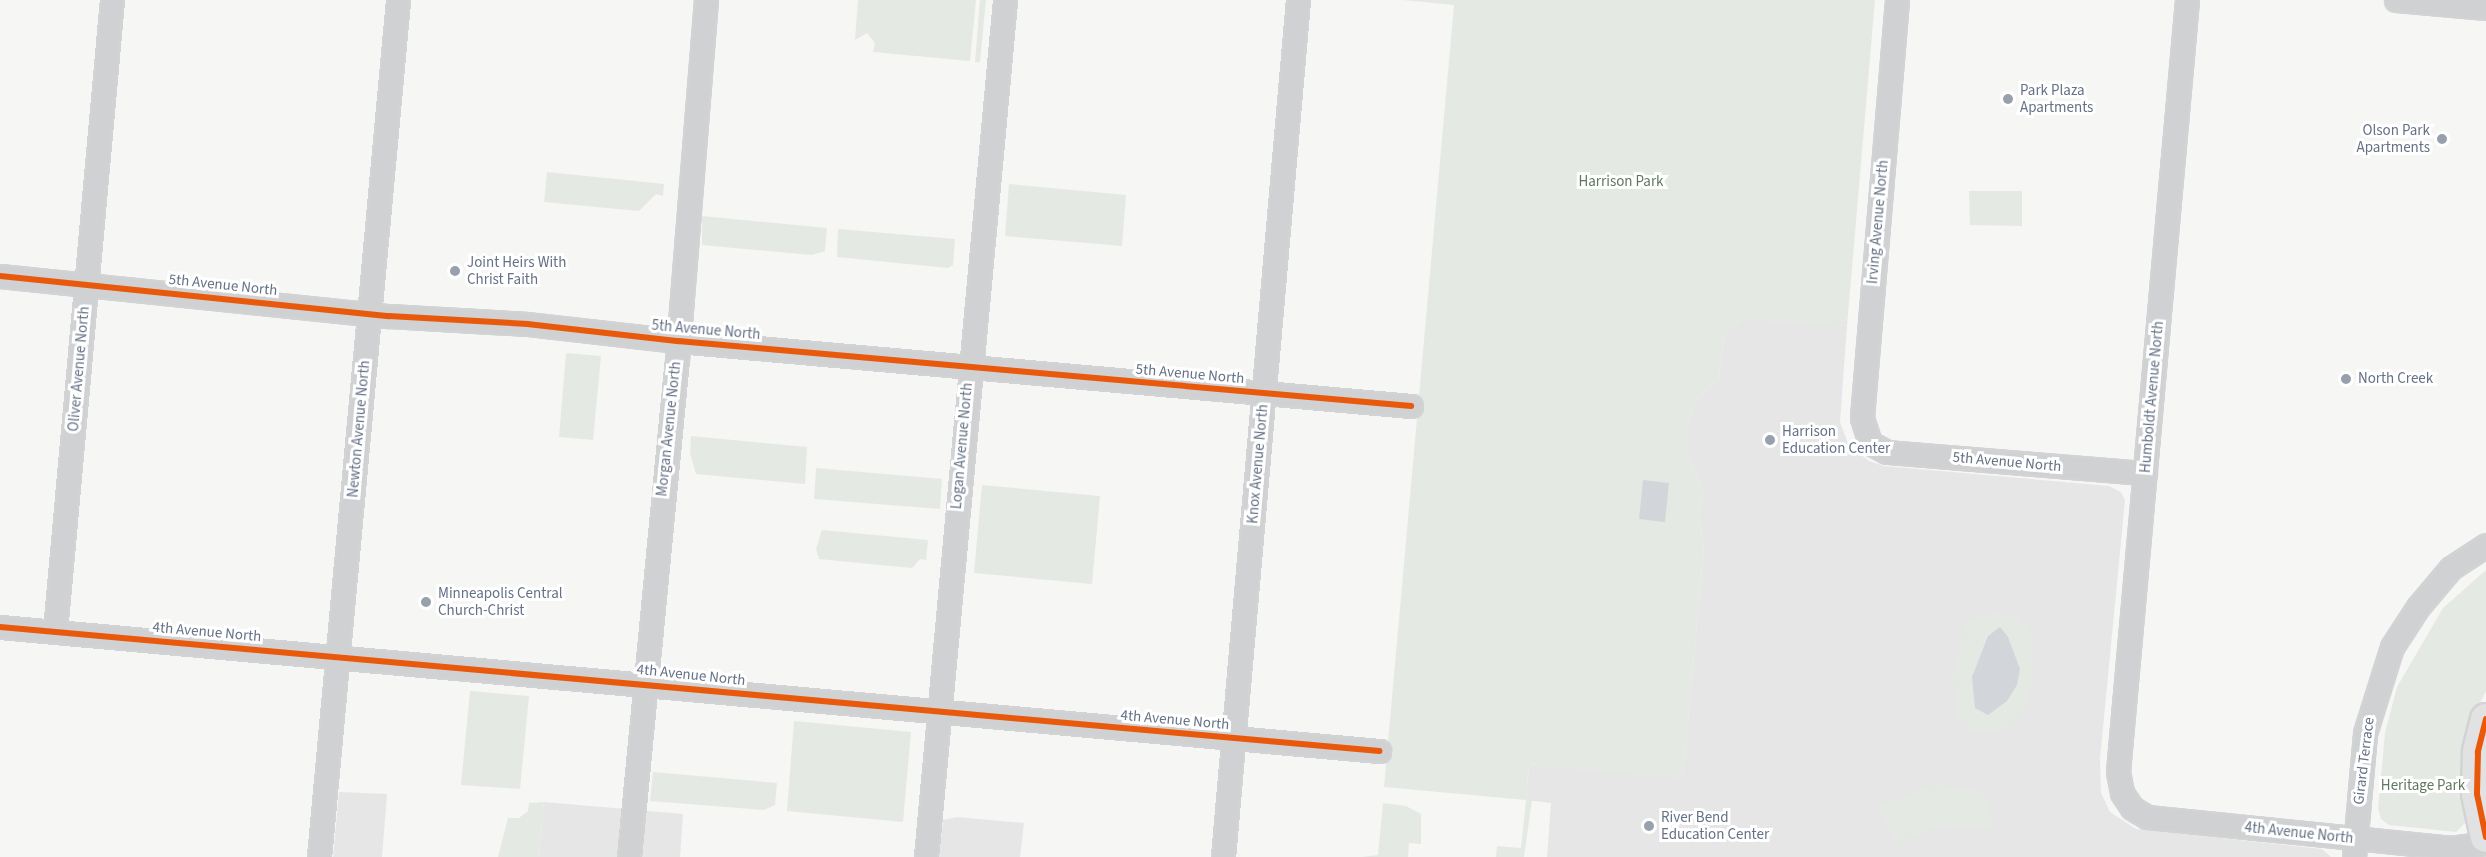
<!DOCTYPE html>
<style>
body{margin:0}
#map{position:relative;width:2486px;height:857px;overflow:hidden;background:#f6f6f5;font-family:"Source Sans 3",sans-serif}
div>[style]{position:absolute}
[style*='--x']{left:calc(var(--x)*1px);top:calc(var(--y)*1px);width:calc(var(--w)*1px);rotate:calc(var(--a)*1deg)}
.built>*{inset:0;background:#e6e6e7}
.green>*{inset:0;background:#e5e9e3}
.water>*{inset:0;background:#d2d6db}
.roads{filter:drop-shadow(2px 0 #d1d3d4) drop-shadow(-2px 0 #d1d3d4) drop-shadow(0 2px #d1d3d4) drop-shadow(0 -2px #d1d3d4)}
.street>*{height:21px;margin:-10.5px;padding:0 10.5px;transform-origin:10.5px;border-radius:10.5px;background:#d0d1d2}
.secondary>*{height:30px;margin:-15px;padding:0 15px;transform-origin:15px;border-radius:15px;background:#e2e2e3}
.cycleway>*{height:6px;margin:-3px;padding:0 3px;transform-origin:3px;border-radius:3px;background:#e8590c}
.dots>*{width:16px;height:16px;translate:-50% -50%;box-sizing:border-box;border:3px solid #fff;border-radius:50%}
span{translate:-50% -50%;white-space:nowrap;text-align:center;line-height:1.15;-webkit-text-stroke:6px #fff;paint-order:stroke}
.poi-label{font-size:15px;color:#657186}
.left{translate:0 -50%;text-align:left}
.right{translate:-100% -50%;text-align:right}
.park-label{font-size:15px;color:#617860}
.street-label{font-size:15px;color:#657186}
</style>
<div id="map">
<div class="built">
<div style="clip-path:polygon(1753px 318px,1847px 326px,1840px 422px,1849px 446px,1869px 461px,1884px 466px,2109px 486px,2121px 492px,2125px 500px,2100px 759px,2101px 793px,2110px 812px,2136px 829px,2322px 849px,2331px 857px,1547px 857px,1551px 803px,1526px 800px,1529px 764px,1683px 778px,1704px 548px,1699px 514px,1703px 490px,1687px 453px,1687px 425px,1698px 398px,1718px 380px,1725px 333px,1741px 320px)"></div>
<div style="clip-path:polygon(339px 792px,387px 794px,382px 857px,333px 857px)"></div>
<div style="clip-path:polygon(544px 802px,683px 814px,680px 857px,539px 857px)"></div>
<div style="clip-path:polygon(957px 817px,1024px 823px,1020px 857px,939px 857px,943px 820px)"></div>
</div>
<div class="green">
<div style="clip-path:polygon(858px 0,976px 0,970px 61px,873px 52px,875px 43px,867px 33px,855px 40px)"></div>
<div style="clip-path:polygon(980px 0,986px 0,980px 62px,975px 62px)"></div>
<div style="clip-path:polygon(1403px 0,1875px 0,1847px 326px,1741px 320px,1725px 333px,1718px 380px,1698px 398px,1687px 425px,1687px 453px,1703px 490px,1699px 514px,1704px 548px,1683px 779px,1529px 764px,1526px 799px,1532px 800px,1524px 857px,1496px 857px,1497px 846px,1521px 848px,1526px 800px,1384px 787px,1454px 5px)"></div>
<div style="clip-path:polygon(547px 172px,664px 184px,663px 196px,656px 194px,639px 211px,544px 202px)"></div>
<div style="clip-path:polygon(1009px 184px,1126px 195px,1122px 246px,1005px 236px)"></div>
<div style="clip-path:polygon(1969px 191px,2022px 191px,2022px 226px,1970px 225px)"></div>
<div style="clip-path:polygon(702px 216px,827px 228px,825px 251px,812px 255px,702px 245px)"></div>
<div style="clip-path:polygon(838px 229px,955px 239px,953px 265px,948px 268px,837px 257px)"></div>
<div style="clip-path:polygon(566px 353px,601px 356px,593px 440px,559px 437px)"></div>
<div style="clip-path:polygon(691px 436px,807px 447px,805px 484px,696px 474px,690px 453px)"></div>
<div style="clip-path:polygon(816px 468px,942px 479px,940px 509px,814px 499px)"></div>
<div style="clip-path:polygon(982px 485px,1100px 496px,1092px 584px,974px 573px)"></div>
<div style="clip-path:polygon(822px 530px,928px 540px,926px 560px,920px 559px,912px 568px,819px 559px,816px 549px)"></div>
<div style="clip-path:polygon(2486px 570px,2486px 691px,2473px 718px,2469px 819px,2456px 832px,2389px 825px,2381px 819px,2378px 808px,2385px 733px,2397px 687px,2443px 608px)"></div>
<div style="clip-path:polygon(evenodd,1996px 613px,2018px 617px,2031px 632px,2034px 667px,2026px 709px,2004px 730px,1972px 733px,1957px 718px,1953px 676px,1963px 629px,1973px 619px,1996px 613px,2000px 627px,2008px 637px,2020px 669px,2017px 685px,1976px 662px,1988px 636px,2000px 627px)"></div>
<div style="clip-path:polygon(470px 691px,529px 696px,520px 789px,461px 785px)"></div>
<div style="clip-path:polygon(794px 721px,911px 732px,903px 822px,787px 811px)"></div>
<div style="clip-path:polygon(653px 772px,777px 783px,775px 805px,764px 810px,650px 801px)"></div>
<div style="clip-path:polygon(1933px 785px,1973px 788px,1987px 795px,1992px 828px,1942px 826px,1908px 837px,1908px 843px,1899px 848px,1877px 807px)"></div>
<div style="clip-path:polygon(544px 802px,539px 857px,498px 857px,508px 818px,519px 818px,528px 811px,529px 803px)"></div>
<div style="clip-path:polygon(1383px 803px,1406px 806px,1421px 814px,1421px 844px,1409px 843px,1408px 857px,1362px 857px,1378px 855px)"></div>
</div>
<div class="water">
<div style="clip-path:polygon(1643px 480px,1669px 483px,1665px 522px,1639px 519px)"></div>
<div style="clip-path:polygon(2000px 627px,2008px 637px,2020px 669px,2017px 685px,2007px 701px,1988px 715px,1975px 708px,1972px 677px,1988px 636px)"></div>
</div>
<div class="roads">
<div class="street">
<div style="--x:1897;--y:0;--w:419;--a:94.8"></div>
<div style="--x:1862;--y:418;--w:26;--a:72"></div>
<div style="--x:1870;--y:443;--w:19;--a:28"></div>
<div style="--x:1887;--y:452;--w:259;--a:4.7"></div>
<div style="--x:2187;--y:0;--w:775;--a:95.11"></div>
<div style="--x:2118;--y:772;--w:21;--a:79"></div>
<div style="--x:2122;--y:793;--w:18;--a:56"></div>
<div style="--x:2132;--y:808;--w:17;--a:31"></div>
<div style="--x:2147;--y:817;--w:306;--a:5.8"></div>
<div style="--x:2451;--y:848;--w:35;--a:-8"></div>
<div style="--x:2396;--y:0;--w:90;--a:5.1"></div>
<div style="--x:0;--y:276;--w:391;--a:5.9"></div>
<div style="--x:389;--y:316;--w:139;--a:3.3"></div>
<div style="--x:528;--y:324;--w:151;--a:6.5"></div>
<div style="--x:678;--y:341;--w:736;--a:5.07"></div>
<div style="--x:0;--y:627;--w:1385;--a:5.14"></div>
<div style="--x:55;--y:631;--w:634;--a:-84.84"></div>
<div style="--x:319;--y:857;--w:861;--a:-84.73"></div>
<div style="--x:629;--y:857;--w:499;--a:-84.5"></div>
<div style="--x:677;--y:360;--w:361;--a:-85.4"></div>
<div style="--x:926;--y:857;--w:861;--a:-84.73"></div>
<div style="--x:1223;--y:857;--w:860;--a:-85"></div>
<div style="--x:2354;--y:857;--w:124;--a:-84.9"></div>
<div style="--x:2365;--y:733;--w:90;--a:-72.6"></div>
<div style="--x:2392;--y:647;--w:48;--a:-57"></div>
<div style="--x:2418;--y:607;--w:51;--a:-49.8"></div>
<div style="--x:2451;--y:568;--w:42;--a:-33.3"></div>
</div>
<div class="secondary">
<div style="--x:2486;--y:719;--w:34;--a:104"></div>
<div style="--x:2478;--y:752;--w:42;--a:91.4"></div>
<div style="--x:2477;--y:794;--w:44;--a:78.2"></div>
</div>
</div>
<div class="cycleway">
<div style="--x:0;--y:276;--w:391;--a:5.9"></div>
<div style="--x:389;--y:316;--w:139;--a:3.3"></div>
<div style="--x:528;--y:324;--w:151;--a:6.5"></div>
<div style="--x:678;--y:341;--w:736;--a:5.07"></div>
<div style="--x:0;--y:627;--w:1385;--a:5.14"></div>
<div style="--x:2486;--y:719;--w:34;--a:104"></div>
<div style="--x:2478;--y:752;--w:42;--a:91.4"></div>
<div style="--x:2477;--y:794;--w:44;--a:78.2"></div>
</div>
<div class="dots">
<div style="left:2008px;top:99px;background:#98a0ad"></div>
<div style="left:2442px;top:139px;background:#98a0ad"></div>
<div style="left:455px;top:271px;background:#98a0ad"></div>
<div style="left:2346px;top:379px;background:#98a0ad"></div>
<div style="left:1770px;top:440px;background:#98a0ad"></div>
<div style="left:426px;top:602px;background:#98a0ad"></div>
<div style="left:1649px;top:826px;background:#98a0ad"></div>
</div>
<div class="poi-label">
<span class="left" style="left:2020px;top:99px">Park Plaza<br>Apartments</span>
<span class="right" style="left:2430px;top:139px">Olson Park<br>Apartments</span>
<span class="left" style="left:467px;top:271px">Joint Heirs With<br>Christ Faith</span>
<span class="left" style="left:2358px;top:379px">North Creek</span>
<span class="left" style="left:1782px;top:440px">Harrison<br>Education Center</span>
<span class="left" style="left:438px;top:602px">Minneapolis Central<br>Church-Christ</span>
<span class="left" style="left:1661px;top:826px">River Bend<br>Education Center</span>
</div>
<div class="park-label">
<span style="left:1621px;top:182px">Harrison Park</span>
<span style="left:2423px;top:786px">Heritage Park</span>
</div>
<div class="street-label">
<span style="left:1878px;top:222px;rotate:-85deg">Irving Avenue North</span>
<span style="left:223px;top:285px;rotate:6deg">5th Avenue North</span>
<span style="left:706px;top:330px;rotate:5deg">5th Avenue North</span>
<span style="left:79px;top:369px;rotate:-85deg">Oliver Avenue North</span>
<span style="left:1190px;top:374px;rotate:5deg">5th Avenue North</span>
<span style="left:2152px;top:397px;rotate:-85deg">Humboldt Avenue North</span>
<span style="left:359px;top:429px;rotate:-85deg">Newton Avenue North</span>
<span style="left:669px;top:429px;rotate:-84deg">Morgan Avenue North</span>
<span style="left:962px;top:446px;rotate:-85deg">Logan Avenue North</span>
<span style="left:2007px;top:462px;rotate:5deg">5th Avenue North</span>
<span style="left:1258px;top:464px;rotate:-85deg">Knox Avenue North</span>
<span style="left:207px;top:632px;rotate:5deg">4th Avenue North</span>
<span style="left:691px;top:675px;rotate:6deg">4th Avenue North</span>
<span style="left:1175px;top:720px;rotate:5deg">4th Avenue North</span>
<span style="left:2364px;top:761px;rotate:-83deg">Girard Terrace</span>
<span style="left:2299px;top:833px;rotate:6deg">4th Avenue North</span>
</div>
</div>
